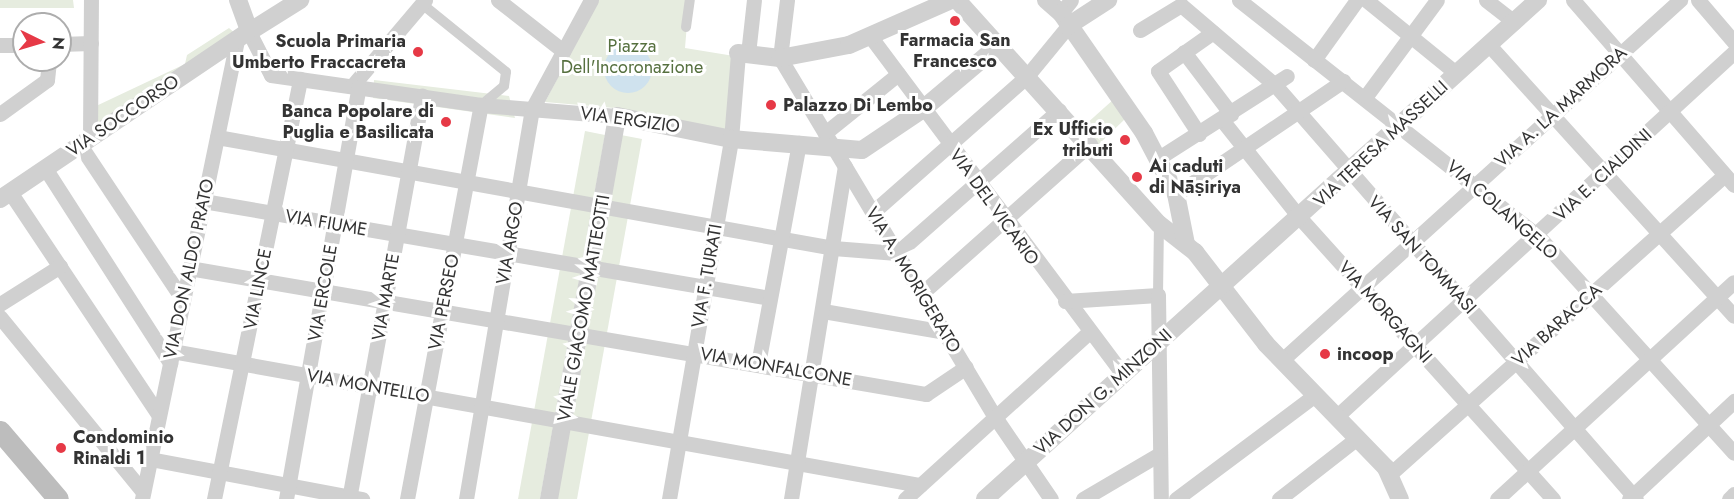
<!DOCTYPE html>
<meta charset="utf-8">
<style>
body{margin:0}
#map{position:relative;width:1734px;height:499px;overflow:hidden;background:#fff;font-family:Jost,sans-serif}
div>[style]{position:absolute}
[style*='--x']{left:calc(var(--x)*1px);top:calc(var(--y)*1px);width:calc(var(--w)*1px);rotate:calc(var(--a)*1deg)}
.green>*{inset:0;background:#e6ecdf}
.water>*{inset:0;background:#cfe2ee}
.round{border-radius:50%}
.pedestrian>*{height:10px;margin:-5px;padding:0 5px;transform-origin:5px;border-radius:5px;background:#d0d0d0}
.minor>*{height:15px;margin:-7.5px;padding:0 7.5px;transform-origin:7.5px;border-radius:7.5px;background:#d0d0d0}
.tertiary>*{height:18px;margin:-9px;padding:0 9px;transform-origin:9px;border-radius:9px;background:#d0d0d0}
.secondary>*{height:21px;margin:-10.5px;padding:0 10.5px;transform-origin:10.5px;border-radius:10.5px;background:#bdbdbd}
.dots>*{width:16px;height:16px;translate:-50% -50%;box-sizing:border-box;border:3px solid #fff;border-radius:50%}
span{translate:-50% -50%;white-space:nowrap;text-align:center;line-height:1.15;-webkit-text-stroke:6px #fff;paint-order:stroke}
.poi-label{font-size:18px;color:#333;font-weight:700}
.right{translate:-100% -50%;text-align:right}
.left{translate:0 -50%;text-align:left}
.park-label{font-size:18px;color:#56703f}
.street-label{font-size:18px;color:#333}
.north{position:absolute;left:12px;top:12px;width:60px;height:60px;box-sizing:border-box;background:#fff;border:2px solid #adadad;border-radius:50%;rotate:95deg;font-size:16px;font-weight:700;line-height:24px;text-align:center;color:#333}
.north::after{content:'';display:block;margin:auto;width:21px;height:27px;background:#e63946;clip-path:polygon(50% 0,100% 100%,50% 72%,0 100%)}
</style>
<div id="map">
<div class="green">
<div style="clip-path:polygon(0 0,73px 0,74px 8px,0 8px)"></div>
<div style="clip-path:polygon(599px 0,689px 0,685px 48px,734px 56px,725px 133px,614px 108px,545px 102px)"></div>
<div style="clip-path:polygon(229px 28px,237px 35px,94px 132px,94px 107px,185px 64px,187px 55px)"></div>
<div style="clip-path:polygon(374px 80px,509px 96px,515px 118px,373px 98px)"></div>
<div style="clip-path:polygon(1114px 99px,1125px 119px,1098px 145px,1085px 125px)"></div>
<div style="clip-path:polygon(585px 131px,605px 135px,540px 499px,518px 499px)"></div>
<div style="clip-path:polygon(621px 135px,642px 139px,577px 499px,556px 499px)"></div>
</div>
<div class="water">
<div class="round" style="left:604px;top:45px;width:48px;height:48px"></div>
</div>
<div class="pedestrian">
<div style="--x:422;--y:4;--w:108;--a:39"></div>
<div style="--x:506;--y:72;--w:14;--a:98"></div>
<div style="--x:504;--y:86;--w:30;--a:140"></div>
<div style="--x:686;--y:27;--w:27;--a:-82"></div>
<div style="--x:1158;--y:295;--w:71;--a:-89.2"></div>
</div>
<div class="minor">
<div style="--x:498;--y:0;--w:83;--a:38.1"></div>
<div style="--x:787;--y:0;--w:58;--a:96.9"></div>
<div style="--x:780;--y:58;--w:418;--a:59.1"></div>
<div style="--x:995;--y:417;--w:99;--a:55.7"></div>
<div style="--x:1239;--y:0;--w:381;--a:38.3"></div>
<div style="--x:1538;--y:236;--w:292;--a:47.9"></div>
<div style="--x:1366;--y:0;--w:117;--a:39.1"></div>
<div style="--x:1486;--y:0;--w:36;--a:38"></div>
<div style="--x:1573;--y:0;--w:245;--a:49"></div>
<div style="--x:1698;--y:0;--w:55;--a:49.4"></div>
<div style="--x:1061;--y:13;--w:16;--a:-52"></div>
<div style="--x:1140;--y:30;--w:48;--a:-31.4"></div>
<div style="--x:1181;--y:5;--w:123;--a:40.4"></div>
<div style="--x:1275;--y:85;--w:549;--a:48.91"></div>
<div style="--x:250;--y:34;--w:46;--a:62.9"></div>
<div style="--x:271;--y:75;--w:212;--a:8.1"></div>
<div style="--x:481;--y:105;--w:136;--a:4.6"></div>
<div style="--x:870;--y:36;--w:422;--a:53.2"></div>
<div style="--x:60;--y:44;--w:31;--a:-2"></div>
<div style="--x:0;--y:45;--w:24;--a:0"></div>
<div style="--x:1489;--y:45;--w:365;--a:47.9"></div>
<div style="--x:1184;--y:52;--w:78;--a:52.8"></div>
<div style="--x:748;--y:54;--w:54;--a:-83.7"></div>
<div style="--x:1314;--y:60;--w:74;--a:-54.4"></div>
<div style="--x:352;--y:86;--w:113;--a:-49.7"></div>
<div style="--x:1366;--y:96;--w:119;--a:-53.5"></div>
<div style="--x:0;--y:114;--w:58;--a:-35.9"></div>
<div style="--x:47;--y:80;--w:20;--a:-84"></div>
<div style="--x:1222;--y:120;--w:125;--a:51.5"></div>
<div style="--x:1300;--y:218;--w:378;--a:48"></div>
<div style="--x:825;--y:133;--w:94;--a:-38.9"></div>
<div style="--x:1199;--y:134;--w:75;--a:-123.1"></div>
<div style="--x:1158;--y:71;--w:67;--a:-35.3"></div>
<div style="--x:217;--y:137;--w:626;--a:10.21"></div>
<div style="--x:833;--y:248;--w:64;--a:4.5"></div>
<div style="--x:897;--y:253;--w:216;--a:-41.4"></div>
<div style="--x:90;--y:138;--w:138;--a:-89.6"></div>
<div style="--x:80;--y:145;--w:186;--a:56.4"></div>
<div style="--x:1157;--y:159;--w:154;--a:-32.6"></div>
<div style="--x:45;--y:168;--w:232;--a:57.3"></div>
<div style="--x:10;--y:192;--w:268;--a:56.3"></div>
<div style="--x:1176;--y:194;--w:202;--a:-34.1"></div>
<div style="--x:203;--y:201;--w:575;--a:9.71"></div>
<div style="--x:873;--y:212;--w:205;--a:-41.4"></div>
<div style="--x:1027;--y:76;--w:65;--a:-50.6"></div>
<div style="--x:189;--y:268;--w:748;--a:9.7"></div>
<div style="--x:926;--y:394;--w:48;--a:-34"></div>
<div style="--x:921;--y:294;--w:226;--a:-41.6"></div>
<div style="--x:1065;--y:301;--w:93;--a:-3.7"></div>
<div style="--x:1158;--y:295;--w:204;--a:89.2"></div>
<div style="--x:0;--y:304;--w:71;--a:-32.3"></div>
<div style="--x:823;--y:311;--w:123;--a:9.8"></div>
<div style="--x:0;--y:317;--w:226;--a:50.7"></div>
<div style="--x:172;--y:351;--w:760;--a:10.16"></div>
<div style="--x:1282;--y:360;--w:537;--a:-42.13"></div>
<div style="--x:758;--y:364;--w:225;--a:-79.5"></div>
<div style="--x:1336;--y:417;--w:540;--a:-42.52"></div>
<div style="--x:150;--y:459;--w:216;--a:10.7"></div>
<div style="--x:1389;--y:475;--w:450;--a:-41.8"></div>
<div style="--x:142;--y:499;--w:470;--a:-78.3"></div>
<div style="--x:214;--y:499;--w:429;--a:-78.4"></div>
<div style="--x:286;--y:499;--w:418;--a:-80"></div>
<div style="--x:349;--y:499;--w:410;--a:-79.7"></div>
<div style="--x:407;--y:499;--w:401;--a:-79.4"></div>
<div style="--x:466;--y:499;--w:396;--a:-80.4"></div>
<div style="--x:532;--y:109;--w:124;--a:-61.6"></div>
<div style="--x:669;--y:499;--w:365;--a:-80.2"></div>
<div style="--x:731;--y:139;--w:86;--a:-85.3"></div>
<div style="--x:791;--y:499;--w:337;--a:-80.8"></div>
<div style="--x:905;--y:499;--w:248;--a:-42.2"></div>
<div style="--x:1083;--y:499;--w:85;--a:-30.5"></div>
<div style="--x:1176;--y:499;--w:174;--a:-36.8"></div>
<div style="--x:1279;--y:499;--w:99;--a:-38"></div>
<div style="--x:1497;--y:499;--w:321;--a:-42.5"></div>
<div style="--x:1629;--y:499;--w:144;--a:-43"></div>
<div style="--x:1729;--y:499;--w:7;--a:-45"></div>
</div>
<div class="tertiary">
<div style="--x:238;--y:0;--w:30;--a:70"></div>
<div style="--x:957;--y:0;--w:302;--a:48"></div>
<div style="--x:1159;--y:224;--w:46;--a:37.9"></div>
<div style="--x:1195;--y:252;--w:116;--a:52.3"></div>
<div style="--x:1266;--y:344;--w:173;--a:45.9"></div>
<div style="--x:1386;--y:468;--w:34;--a:66"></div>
<div style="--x:1046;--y:0;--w:20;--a:41"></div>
<div style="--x:1061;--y:13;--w:146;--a:55.3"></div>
<div style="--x:1144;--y:133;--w:69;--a:62.3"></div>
<div style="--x:1176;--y:194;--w:51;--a:78.7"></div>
<div style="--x:1068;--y:26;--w:48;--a:-33"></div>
<div style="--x:252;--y:30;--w:57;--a:-32"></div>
<div style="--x:738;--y:53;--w:42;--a:6.8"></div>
<div style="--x:780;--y:58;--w:70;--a:-10.7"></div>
<div style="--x:849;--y:45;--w:111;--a:-23.8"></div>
<div style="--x:0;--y:199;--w:297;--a:-34"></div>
<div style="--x:549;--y:499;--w:389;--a:-79.9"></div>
<div style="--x:617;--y:116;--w:116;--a:11.4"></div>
<div style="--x:731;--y:139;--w:131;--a:4.8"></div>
<div style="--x:862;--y:150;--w:73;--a:-33.9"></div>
<div style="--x:923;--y:109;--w:99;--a:-40.1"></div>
<div style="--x:985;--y:499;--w:745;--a:-42.06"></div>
</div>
<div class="secondary">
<div style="--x:0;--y:431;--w:89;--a:49.5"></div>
</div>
<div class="dots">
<div style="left:955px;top:21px;background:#e63946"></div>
<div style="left:418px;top:52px;background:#e63946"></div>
<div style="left:771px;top:105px;background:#e63946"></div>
<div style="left:446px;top:122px;background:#e63946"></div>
<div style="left:1125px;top:140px;background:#e63946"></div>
<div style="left:1137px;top:177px;background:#e63946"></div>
<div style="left:1325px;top:354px;background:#e63946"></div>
<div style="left:61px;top:448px;background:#e63946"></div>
</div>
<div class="poi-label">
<span style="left:955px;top:51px">Farmacia San<br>Francesco</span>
<span class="right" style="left:406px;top:52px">Scuola Primaria<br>Umberto Fraccacreta</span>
<span class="left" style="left:783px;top:105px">Palazzo Di Lembo</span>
<span class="right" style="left:434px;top:122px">Banca Popolare di<br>Puglia e Basilicata</span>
<span class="right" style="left:1113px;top:140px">Ex Ufficio<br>tributi</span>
<span class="left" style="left:1149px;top:177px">Ai caduti<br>di Nāṣiriya</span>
<span class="left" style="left:1337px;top:354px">incoop</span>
<span class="left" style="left:73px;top:448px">Condominio<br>Rinaldi 1</span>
</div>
<div class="park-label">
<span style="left:632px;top:57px">Piazza<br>Dell'Incoronazione</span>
</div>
<div class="street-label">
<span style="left:1561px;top:107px;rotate:-42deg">VIA A. LA MARMORA</span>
<span style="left:123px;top:116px;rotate:-34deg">VIA SOCCORSO</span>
<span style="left:630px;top:120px;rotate:8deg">VIA ERGIZIO</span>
<span style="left:1381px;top:144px;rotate:-43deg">VIA TERESA MASSELLI</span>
<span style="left:1603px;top:175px;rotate:-43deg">VIA E. CIALDINI</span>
<span style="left:994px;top:207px;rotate:54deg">VIA DEL VICARIO</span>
<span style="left:1502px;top:210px;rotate:41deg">VIA COLANGELO</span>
<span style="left:326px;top:223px;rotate:10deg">VIA FIUME</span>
<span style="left:510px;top:243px;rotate:-80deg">VIA ARGO</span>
<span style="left:1422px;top:255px;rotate:48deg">VIA SAN TOMMASI</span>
<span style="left:189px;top:269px;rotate:-78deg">VIA DON ALDO PRATO</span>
<span style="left:707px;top:276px;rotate:-80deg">VIA F. TURATI</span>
<span style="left:913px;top:280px;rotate:59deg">VIA A. MORIGERATO</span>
<span style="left:258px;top:289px;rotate:-79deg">VIA LINCE</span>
<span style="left:323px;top:293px;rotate:-80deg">VIA ERCOLE</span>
<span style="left:386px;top:297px;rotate:-80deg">VIA MARTE</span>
<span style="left:444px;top:302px;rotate:-79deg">VIA PERSEO</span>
<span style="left:584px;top:308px;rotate:-80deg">VIALE GIACOMO MATTEOTTI</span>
<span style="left:1385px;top:312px;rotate:48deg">VIA MORGAGNI</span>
<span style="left:1557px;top:325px;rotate:-42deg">VIA BARACCA</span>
<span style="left:776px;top:367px;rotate:10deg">VIA MONFALCONE</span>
<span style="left:368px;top:386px;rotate:10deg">VIA MONTELLO</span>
<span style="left:1103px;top:392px;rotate:-42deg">VIA DON G. MINZONI</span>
</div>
<div class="north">N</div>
</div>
